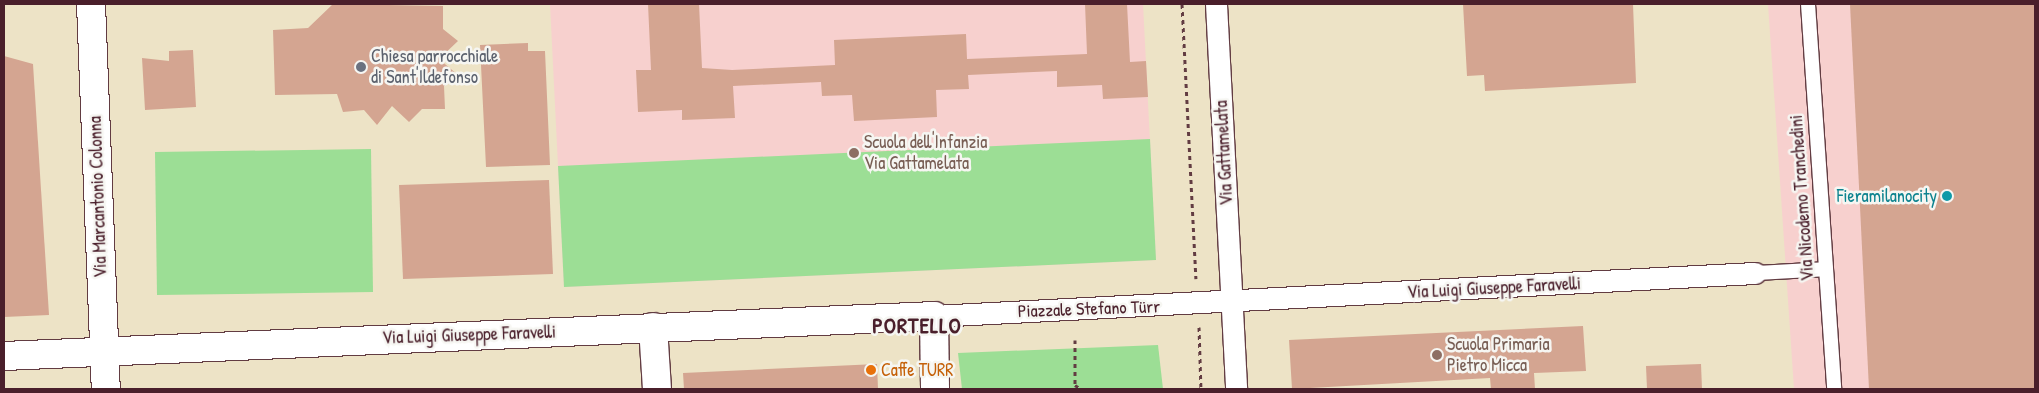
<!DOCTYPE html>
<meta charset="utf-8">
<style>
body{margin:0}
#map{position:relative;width:2039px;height:393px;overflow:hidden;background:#ede3c6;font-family:"Patrick Hand",sans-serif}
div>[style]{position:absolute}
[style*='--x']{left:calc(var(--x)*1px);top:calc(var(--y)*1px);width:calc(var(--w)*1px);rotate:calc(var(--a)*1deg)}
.built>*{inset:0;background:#f7d0ce}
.green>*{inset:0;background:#9cde95}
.building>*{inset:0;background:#d4a591}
.path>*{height:3px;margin-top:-1.5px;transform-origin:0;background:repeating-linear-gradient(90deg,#623c42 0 4px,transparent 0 8px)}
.roads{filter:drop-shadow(1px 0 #623c42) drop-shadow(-1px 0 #623c42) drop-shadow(0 1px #623c42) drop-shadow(0 -1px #623c42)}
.service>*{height:14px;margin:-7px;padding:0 7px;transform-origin:7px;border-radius:7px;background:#fff}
.pedestrian>*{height:21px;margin:-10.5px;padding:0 10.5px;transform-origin:10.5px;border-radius:10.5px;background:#fff}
.minor>*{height:28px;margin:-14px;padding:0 14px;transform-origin:14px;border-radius:14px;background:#fff}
.dots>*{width:14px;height:14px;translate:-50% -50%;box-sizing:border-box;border:2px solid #f6f6f2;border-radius:50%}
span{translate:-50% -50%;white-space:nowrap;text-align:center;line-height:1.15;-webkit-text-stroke:5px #f6f6f2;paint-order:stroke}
.worship-label{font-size:18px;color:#5b616d}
.left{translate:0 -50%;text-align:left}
.education-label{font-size:18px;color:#785e54}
.street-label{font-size:18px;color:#4a1f2b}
.culture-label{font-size:18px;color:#0d838f}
.right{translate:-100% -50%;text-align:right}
.food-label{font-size:18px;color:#c56008}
.district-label{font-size:22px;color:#4a1f2b;font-weight:700;letter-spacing:1px}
.frame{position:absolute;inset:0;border:5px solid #4a1f2b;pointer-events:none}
</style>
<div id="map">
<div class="built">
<div style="clip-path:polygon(550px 4px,1143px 4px,1156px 260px,564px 287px)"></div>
<div style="clip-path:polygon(1768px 4px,2035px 4px,2035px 389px,1794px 389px)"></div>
</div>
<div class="green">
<div style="clip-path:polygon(1150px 139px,1156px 260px,564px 287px,558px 166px)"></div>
<div style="clip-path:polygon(371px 149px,373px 292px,157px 295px,155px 152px)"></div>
<div style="clip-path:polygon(1158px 345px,1163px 389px,962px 389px,958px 353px)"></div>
</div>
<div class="building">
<div style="clip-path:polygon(333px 4px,443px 6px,443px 29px,458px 41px,439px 59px,458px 75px,444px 86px,445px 109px,422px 109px,409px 122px,392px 106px,377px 125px,364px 110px,343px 112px,337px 94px,275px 95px,273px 30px,308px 28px)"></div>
<div style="clip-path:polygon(648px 4px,699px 4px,702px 68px,732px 70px,835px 65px,834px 40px,966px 34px,967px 59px,1087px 54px,1085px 4px,1127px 4px,1130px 62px,1146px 61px,1148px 97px,1103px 99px,1102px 85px,1057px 87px,1057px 71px,968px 75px,969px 89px,936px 90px,937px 117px,854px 121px,852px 95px,822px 96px,821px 82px,733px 86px,735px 118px,682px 120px,682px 110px,638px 112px,636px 70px,651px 70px)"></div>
<div style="clip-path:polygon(1463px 4px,1633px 4px,1636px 83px,1485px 91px,1484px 75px,1467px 76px)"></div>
<div style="clip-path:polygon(1850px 4px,2035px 4px,2035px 389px,1869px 389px)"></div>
<div style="clip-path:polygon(528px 43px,528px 51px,545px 51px,550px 165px,486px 167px,480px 45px)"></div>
<div style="clip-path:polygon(193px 50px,196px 107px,145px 110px,142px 58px,169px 61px,169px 51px)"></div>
<div style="clip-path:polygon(4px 56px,33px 64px,49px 315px,4px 317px)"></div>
<div style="clip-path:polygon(549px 180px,553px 274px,403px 279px,399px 185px)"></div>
<div style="clip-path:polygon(1583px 326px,1586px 371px,1534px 373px,1535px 389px,1491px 389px,1490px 378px,1292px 389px,1289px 340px)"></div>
<div style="clip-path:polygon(877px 364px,878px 389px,684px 389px,683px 373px)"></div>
<div style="clip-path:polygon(1701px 364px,1702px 389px,1647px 389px,1646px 366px)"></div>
</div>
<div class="path">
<div style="--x:1182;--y:4;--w:275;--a:87.1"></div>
<div style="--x:1199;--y:327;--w:62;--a:88.2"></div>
<div style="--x:1075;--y:340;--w:45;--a:90"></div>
<div style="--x:1075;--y:385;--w:7;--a:34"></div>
</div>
<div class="roads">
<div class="service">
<div style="--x:1808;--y:4;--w:386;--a:86.1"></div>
<div style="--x:1755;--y:273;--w:71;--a:-3.2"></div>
</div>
<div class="pedestrian">
<div style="--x:1216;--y:4;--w:386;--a:87"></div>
<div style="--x:934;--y:316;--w:822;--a:-3"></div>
</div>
<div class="minor">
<div style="--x:91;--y:4;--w:385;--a:87.8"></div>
<div style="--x:653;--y:327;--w:62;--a:86.3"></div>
<div style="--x:4;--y:356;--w:931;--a:-2.46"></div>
<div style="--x:934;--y:316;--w:73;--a:89.2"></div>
</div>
</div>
<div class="dots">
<div style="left:361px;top:67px;background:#6b7280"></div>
<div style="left:854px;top:153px;background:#8d6e63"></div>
<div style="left:1947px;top:196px;background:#0f9aa8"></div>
<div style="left:1437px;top:355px;background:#8d6e63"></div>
<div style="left:871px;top:370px;background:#e8710a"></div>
</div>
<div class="worship-label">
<span class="left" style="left:371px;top:67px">Chiesa parrocchiale<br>di Sant'Ildefonso</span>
</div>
<div class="education-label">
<span class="left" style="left:864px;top:153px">Scuola dell'Infanzia<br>Via Gattamelata</span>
<span class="left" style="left:1447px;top:355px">Scuola Primaria<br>Pietro Micca</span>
</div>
<div class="street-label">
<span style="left:1224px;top:153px;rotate:-93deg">Via Gattamelata</span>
<span style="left:98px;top:197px;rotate:-92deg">Via Marcantonio Colonna</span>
<span style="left:1802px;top:198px;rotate:-94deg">Via Nicodemo Tranchedini</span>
<span style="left:1494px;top:288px;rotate:-3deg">Via Luigi Giuseppe Faravelli</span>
<span style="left:1089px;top:309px;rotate:-2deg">Piazzale Stefano Türr</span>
<span style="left:469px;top:335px;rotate:-2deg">Via Luigi Giuseppe Faravelli</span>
</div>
<div class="culture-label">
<span class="right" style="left:1937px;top:196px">Fieramilanocity</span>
</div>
<div class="food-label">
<span class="left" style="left:881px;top:370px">Caffe TURR</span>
</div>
<div class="district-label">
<span style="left:917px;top:326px">PORTELLO</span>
</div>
<div class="frame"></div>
</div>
